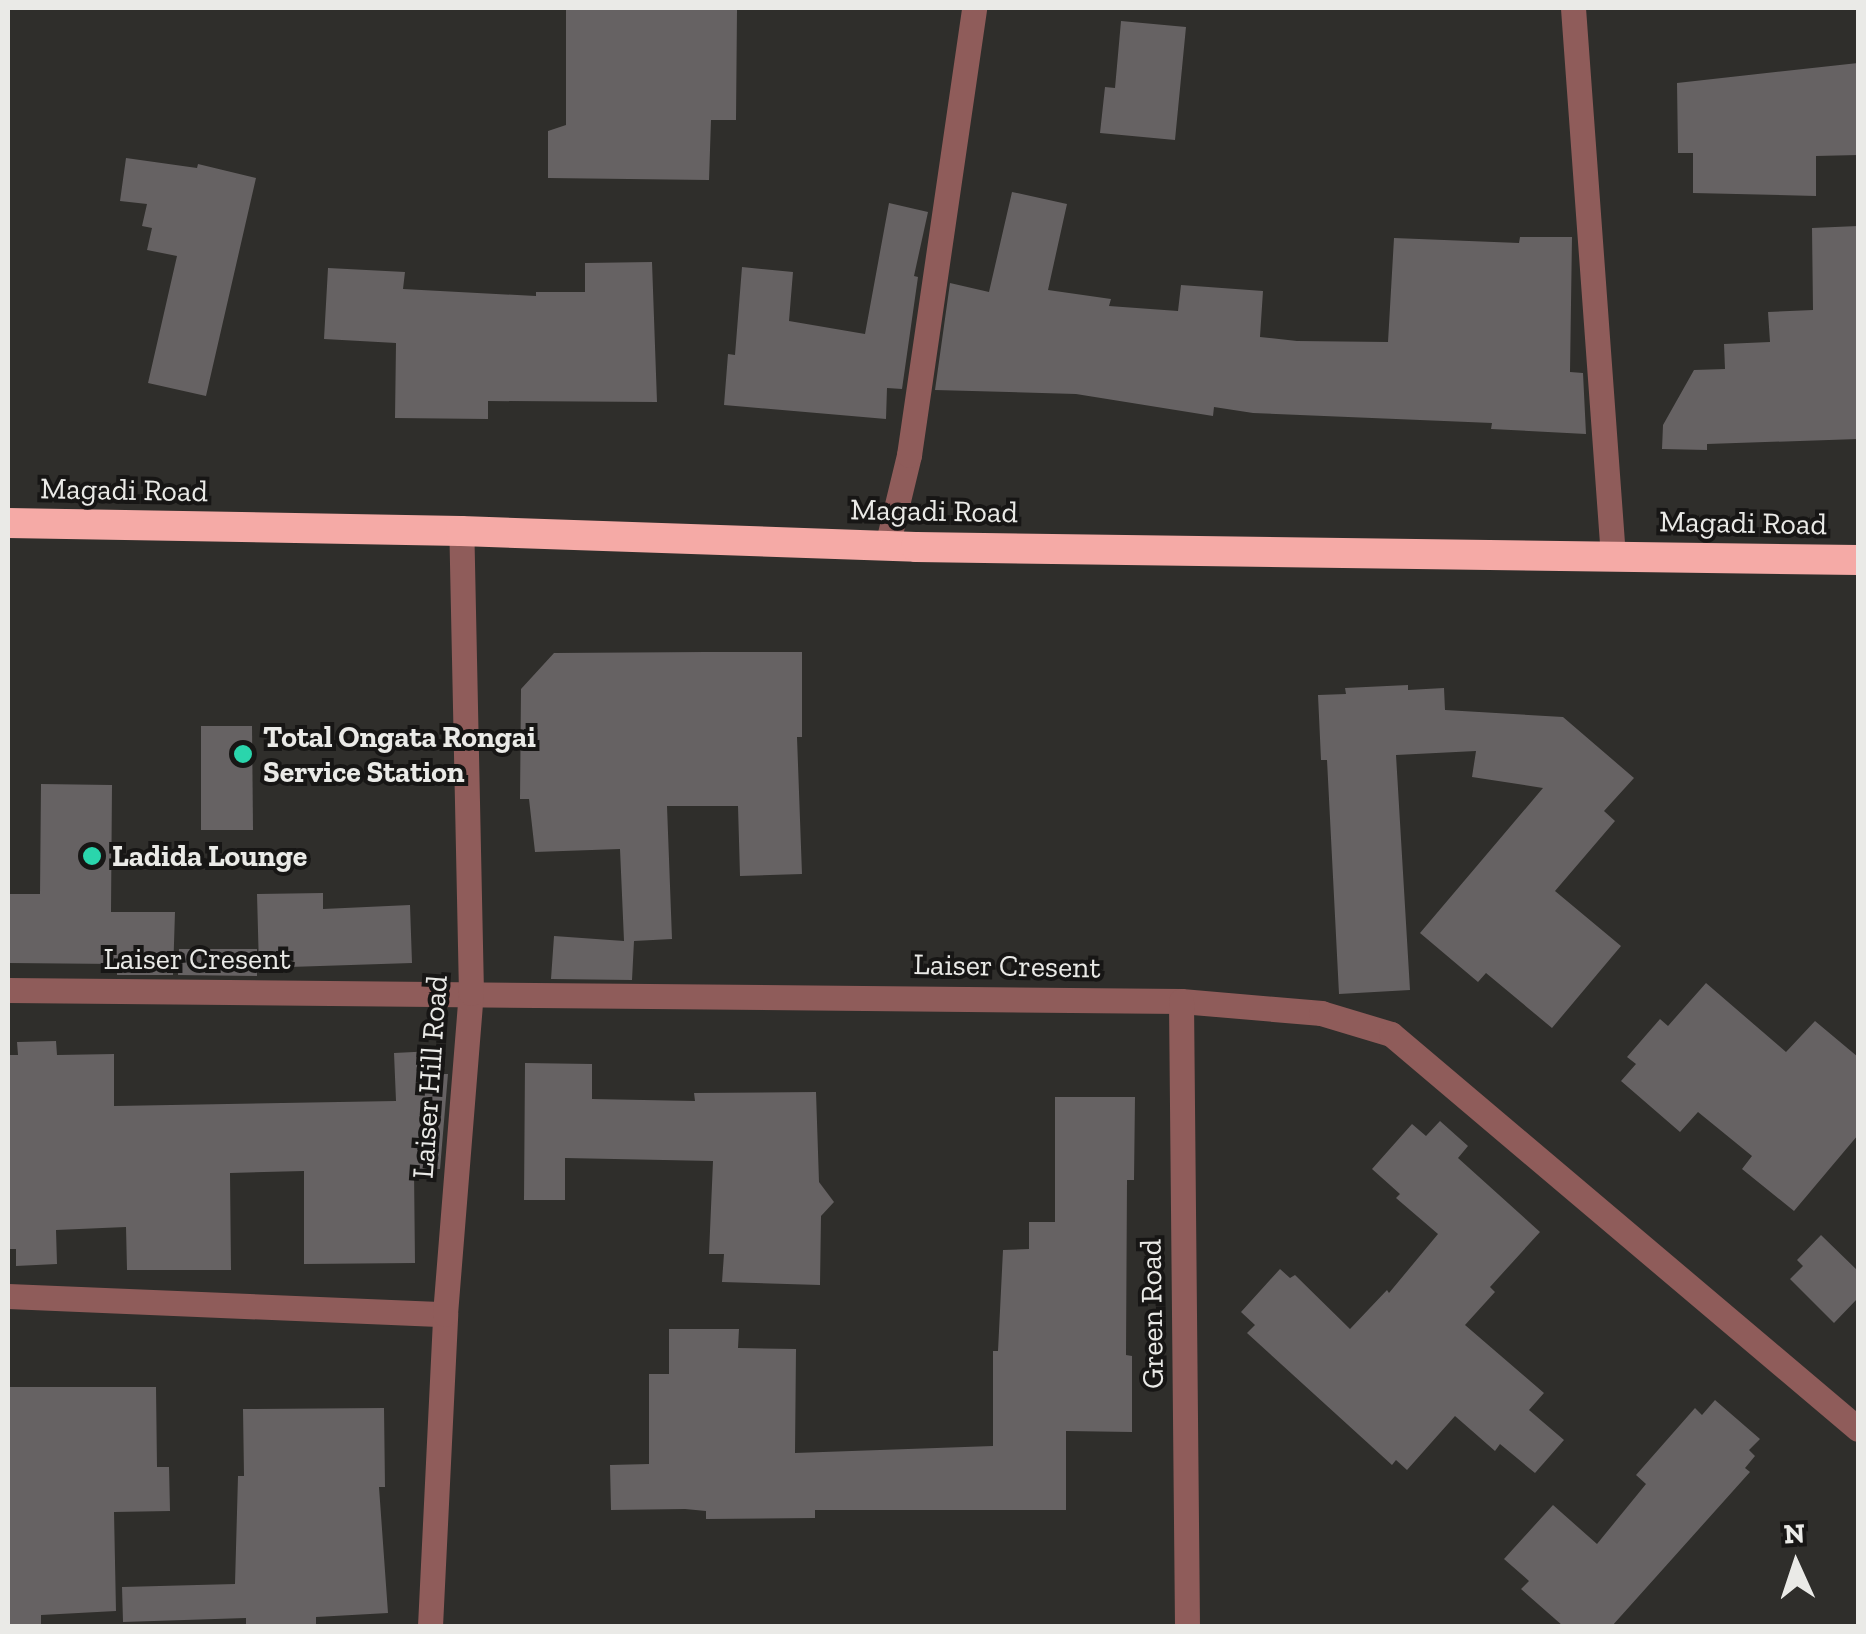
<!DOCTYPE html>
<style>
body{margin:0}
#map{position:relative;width:1866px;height:1634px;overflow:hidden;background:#2f2e2b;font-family:"Zilla Slab",serif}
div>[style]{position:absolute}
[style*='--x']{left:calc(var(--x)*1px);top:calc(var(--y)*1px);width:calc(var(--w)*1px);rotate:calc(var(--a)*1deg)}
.building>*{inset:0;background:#666263}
.minor>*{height:25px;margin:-12.5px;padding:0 12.5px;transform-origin:12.5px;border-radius:12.5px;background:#8f5c5a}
.highway>*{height:30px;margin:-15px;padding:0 15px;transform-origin:15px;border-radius:15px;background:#f5aaa6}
.dots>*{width:28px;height:28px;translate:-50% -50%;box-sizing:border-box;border:5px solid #171615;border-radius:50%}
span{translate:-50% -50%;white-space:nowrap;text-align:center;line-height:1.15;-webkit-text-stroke:8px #171615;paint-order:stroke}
.street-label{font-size:30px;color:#eaeae7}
.poi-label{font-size:30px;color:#eaeae7;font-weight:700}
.left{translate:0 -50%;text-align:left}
.frame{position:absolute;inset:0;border:10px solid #eaeae7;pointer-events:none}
.north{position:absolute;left:1746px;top:1514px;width:100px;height:100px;-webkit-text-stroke:8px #171615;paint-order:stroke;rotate:357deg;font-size:28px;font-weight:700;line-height:40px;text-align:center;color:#eaeae7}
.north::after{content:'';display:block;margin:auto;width:35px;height:45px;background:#eaeae7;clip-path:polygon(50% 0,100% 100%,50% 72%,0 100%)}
</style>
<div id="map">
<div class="building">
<div style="clip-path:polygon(566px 9px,737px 10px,736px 120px,711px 120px,709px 180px,548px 178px,548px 131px,566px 125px)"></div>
<div style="clip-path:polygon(1121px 21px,1186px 27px,1175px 140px,1100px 133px,1105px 87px,1115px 88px)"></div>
<div style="clip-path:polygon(1858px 63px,1858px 155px,1816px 156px,1816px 196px,1693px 193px,1693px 153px,1678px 153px,1677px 83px)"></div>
<div style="clip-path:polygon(126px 158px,197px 168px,198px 164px,256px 178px,206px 396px,148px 383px,177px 256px,147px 250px,152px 228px,142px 226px,147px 204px,120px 201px)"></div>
<div style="clip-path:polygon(1012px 192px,1067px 204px,1048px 290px,1111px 299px,1109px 306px,1178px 311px,1181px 285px,1263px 291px,1260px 337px,1297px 341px,1388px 342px,1394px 238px,1519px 243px,1520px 237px,1572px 237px,1570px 372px,1583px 373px,1586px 434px,1491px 429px,1492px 423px,1253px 413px,1214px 407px,1213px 416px,1076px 394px,935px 390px,950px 283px,989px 292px)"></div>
<div style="clip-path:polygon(889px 203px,928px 212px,914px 276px,918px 277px,902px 389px,887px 388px,886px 419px,724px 405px,728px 354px,735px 355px,742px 267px,793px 272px,789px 321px,865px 334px)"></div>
<div style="clip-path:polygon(1858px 226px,1858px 439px,1707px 444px,1707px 450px,1662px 449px,1663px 425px,1694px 370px,1725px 369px,1724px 344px,1770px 342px,1768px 312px,1813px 310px,1812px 228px)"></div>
<div style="clip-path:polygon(652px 262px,657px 402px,488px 401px,488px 419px,395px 418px,396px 343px,324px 339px,328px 268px,405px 272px,403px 289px,536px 296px,536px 292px,585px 292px,585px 263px)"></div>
<div style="clip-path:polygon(706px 652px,802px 652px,802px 737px,797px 737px,802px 874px,740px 876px,738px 806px,667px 806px,672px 939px,634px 941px,632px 980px,551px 979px,554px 936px,624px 941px,620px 849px,535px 852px,529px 799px,520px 799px,521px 689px,554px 653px)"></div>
<div style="clip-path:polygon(1408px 685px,1408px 690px,1444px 688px,1445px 710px,1563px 717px,1634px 778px,1604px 811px,1615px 821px,1555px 891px,1621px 946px,1552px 1028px,1486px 973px,1478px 982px,1420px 933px,1543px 788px,1472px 777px,1476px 751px,1396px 755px,1410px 990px,1339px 994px,1327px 760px,1321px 760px,1318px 695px,1346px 694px,1345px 688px)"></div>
<div style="clip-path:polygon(201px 726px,252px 726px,253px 830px,201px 830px)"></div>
<div style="clip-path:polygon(41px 784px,112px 785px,111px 912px,175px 912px,173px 975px,117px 975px,117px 964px,8px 963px,8px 894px,40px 894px)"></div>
<div style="clip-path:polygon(323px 893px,323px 909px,410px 905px,412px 963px,259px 968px,257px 894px)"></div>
<div style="clip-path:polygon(179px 949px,257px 949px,257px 976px,178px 975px)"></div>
<div style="clip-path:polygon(1706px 983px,1786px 1052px,1815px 1021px,1858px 1057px,1858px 1135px,1794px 1211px,1742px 1169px,1752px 1156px,1698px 1112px,1680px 1132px,1621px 1081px,1636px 1064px,1627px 1057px,1660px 1019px,1668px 1026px)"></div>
<div style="clip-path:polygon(56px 1041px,57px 1055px,114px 1054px,114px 1106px,396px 1101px,394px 1053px,434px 1051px,434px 1074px,448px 1074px,440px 1169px,414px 1170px,415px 1263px,304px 1264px,304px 1171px,230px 1173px,231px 1270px,127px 1270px,126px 1227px,56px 1230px,57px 1264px,16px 1266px,16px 1249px,8px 1249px,8px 1055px,18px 1055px,17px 1042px)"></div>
<div style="clip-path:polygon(525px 1063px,592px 1064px,592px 1099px,695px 1101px,694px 1093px,816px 1092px,819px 1182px,834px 1202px,821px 1216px,820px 1285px,722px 1282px,724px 1254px,709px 1254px,713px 1161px,565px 1158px,565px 1200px,524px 1200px)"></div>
<div style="clip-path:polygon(1055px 1097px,1135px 1097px,1134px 1180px,1127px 1180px,1126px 1355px,1132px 1356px,1132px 1432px,1066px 1431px,1066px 1510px,815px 1510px,815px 1518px,706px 1519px,706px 1511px,685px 1509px,611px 1510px,610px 1465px,649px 1464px,649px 1374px,669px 1374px,669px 1329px,739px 1329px,738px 1348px,796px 1349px,795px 1453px,993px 1446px,993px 1351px,998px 1351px,1003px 1250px,1029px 1249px,1029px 1222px,1055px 1222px)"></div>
<div style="clip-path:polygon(1440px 1121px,1468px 1146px,1458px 1158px,1540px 1232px,1490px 1287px,1495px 1292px,1465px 1325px,1544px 1393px,1529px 1410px,1564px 1440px,1535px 1473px,1500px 1444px,1495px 1451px,1455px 1416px,1407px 1470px,1396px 1460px,1392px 1465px,1247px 1333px,1255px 1325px,1241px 1312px,1280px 1269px,1290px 1278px,1295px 1275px,1350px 1329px,1387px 1290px,1389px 1293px,1438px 1234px,1396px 1198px,1400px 1194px,1372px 1169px,1412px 1124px,1426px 1136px)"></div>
<div style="clip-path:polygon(1821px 1235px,1858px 1271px,1858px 1298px,1834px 1323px,1790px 1279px,1803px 1266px,1797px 1260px)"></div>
<div style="clip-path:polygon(8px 1387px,156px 1387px,157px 1467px,169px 1467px,170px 1511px,114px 1512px,116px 1611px,41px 1615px,41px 1626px,8px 1626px)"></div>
<div style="clip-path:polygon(1715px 1400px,1760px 1439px,1749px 1450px,1755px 1456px,1745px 1468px,1750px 1472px,1612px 1626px,1563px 1626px,1521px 1589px,1529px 1581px,1504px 1559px,1553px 1505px,1597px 1544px,1646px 1484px,1636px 1475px,1695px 1408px,1702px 1415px)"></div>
<div style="clip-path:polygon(384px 1408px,385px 1487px,379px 1487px,388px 1613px,316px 1617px,316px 1626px,246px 1626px,246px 1618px,123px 1622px,122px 1587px,235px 1584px,238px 1476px,244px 1476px,243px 1409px)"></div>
</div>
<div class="minor">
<div style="--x:1573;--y:8;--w:549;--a:85.83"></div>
<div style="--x:887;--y:546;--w:94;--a:-76.4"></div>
<div style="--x:909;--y:455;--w:452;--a:-81.7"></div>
<div style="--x:8;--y:990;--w:1173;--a:0.54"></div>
<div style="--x:1181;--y:1001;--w:141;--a:4.9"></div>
<div style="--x:1321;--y:1013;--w:73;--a:16.7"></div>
<div style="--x:1391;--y:1034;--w:612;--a:40.23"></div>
<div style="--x:1181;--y:1001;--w:625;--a:89.45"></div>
<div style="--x:8;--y:1296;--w:437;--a:2.4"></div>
<div style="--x:430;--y:1626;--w:312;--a:-87.2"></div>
<div style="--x:445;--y:1314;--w:322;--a:-85.4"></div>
<div style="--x:471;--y:993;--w:462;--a:-91.2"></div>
</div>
<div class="highway">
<div style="--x:8;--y:523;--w:453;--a:1"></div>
<div style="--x:461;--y:531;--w:455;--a:2"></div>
<div style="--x:916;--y:547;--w:942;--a:0.79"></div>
</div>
<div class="dots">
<div style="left:243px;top:754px;background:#2ad5ac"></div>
<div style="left:92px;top:856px;background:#2ad5ac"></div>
</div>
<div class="street-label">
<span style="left:124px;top:490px;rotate:1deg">Magadi Road</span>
<span style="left:934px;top:511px;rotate:1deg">Magadi Road</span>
<span style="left:1743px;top:523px;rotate:1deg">Magadi Road</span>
<span style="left:197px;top:959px">Laiser Cresent</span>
<span style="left:1007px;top:966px;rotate:1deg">Laiser Cresent</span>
<span style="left:430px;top:1077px;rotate:-86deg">Laiser Hill Road</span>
<span style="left:1152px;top:1314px;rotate:-91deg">Green Road</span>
</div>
<div class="poi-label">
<span class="left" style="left:263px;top:754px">Total Ongata Rongai<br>Service Station</span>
<span class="left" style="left:112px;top:856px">Ladida Lounge</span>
</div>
<div class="frame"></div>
<div class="north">N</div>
</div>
